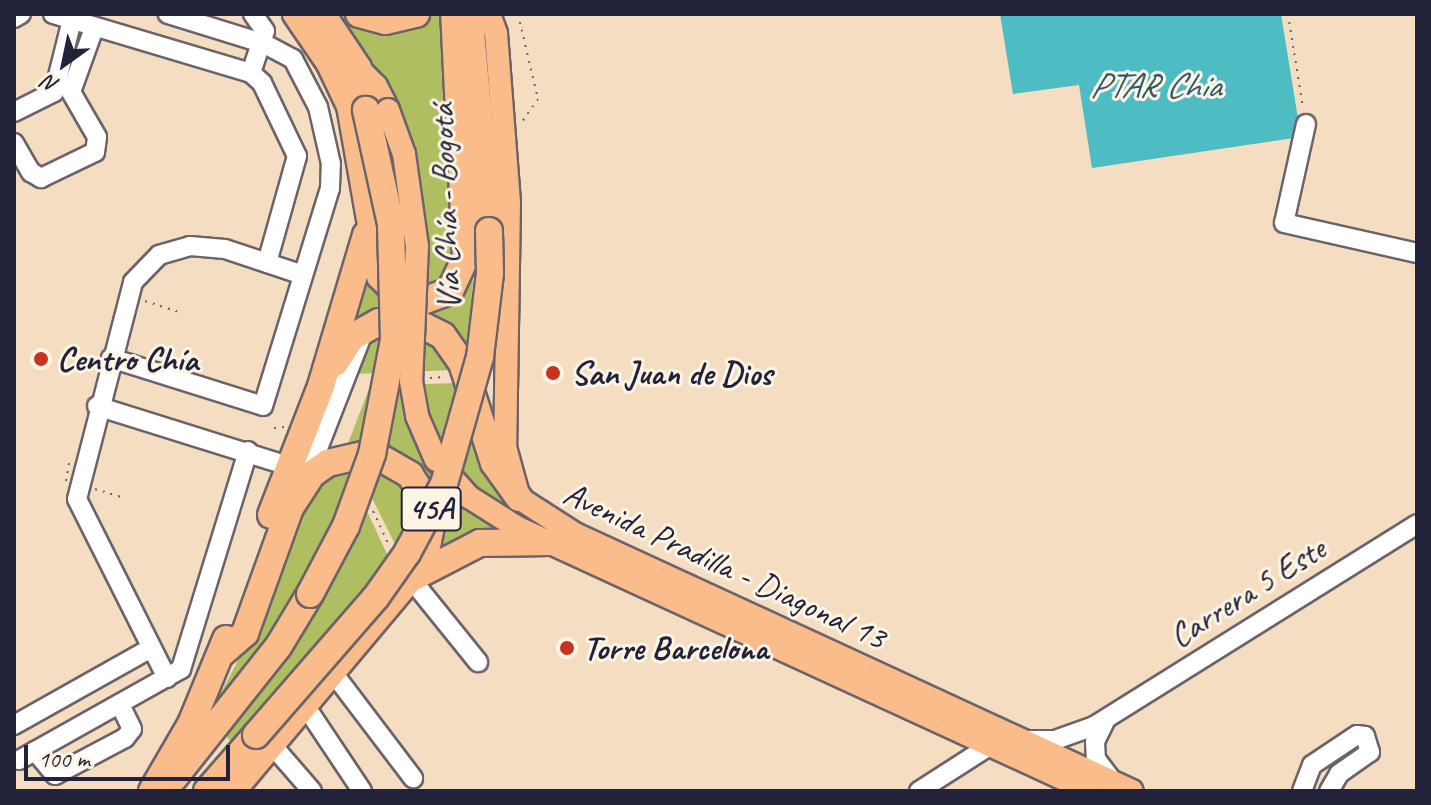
<!DOCTYPE html>
<meta charset="utf-8">
<style>
body{margin:0}
#map{position:relative;width:1431px;height:805px;overflow:hidden;background:#f5ddc1;font-family:Caveat,sans-serif}
div>[style]{position:absolute}
[style*='--x']{left:calc(var(--x)*1px);top:calc(var(--y)*1px);width:calc(var(--w)*1px);rotate:calc(var(--a)*1deg)}
.green>*{inset:0;background:#afbe61}
.water>*{inset:0;background:#4ebdc3}
.path>*{height:2px;margin-top:-1px;transform-origin:0;background:repeating-linear-gradient(90deg,#6c636a 0 2px,transparent 0 8px)}
.roads{filter:drop-shadow(2px 0 #6c636a) drop-shadow(-2px 0 #6c636a) drop-shadow(0 2px #6c636a) drop-shadow(0 -2px #6c636a)}
.minor>*{height:18px;margin:-9px;padding:0 9px;transform-origin:9px;border-radius:9px;background:#fff}
.major>*{height:22px;margin:-11px;padding:0 11px;transform-origin:11px;border-radius:11px;background:#fabc8b}
.highway>*{height:26px;margin:-13px;padding:0 13px;transform-origin:13px;border-radius:13px;background:#fabc8b}
.bridges{filter:drop-shadow(2px 0 #6c636a) drop-shadow(-2px 0 #6c636a) drop-shadow(0 2px #6c636a) drop-shadow(0 -2px #6c636a)}
.major-bridge>*{height:22px;margin:-11px;padding:0 11px;transform-origin:11px;border-radius:11px;background:#fabc8b}
.highway-bridge>*{height:26px;margin:-13px;padding:0 13px;transform-origin:13px;border-radius:13px;background:#fabc8b}
.dots>*{width:22px;height:22px;translate:-50% -50%;box-sizing:border-box;border:4px solid #fcf5e5;border-radius:50%}
span{translate:-50% -50%;white-space:nowrap;text-align:center;line-height:1.15;-webkit-text-stroke:6px #fcf5e5;paint-order:stroke}
.shield-label span{padding:2px 6px;background:#fcf5e5;border:2px solid;border-radius:6px;-webkit-text-stroke-width:0}
.shield-label{font-size:32px;color:#22223b;font-weight:700}
.street-label{font-size:34px;color:#22223b}
.poi-label{font-size:34px;color:#22223b;font-weight:700}
.left{translate:0 -50%;text-align:left}
.water-label{font-size:36px;color:#31586b;font-style:italic}
.frame{position:absolute;inset:0;border:16px solid #22223b;pointer-events:none}
.north{position:absolute;left:24px;top:24px;width:80px;height:80px;-webkit-text-stroke:6px #fcf5e5;paint-order:stroke;rotate:213deg;font-size:22px;font-weight:700;line-height:32px;text-align:center;color:#22223b}
.north::after{content:'';display:block;margin:auto;width:28px;height:36px;background:#22223b;clip-path:polygon(50% 0,100% 100%,50% 72%,0 100%)}
.scale{position:absolute;left:24px;top:745px;width:206px;height:36px;box-sizing:border-box;border:4px solid #22223b;border-top:0;padding-left:10px;font-size:24px;line-height:28px;white-space:nowrap;color:#22223b;-webkit-text-stroke:6px #fcf5e5;paint-order:stroke}
</style>
<div id="map">
<div class="green">
<div style="clip-path:polygon(340px 14px,361px 26px,417px 23px,431px 14px,447px 14px,459px 252px,449px 283px,404px 291px,377px 196px,420px 199px,382px 77px)"></div>
<div style="clip-path:polygon(475px 258px,467px 355px,456px 340px,343px 332px,365px 267px,373px 285px,460px 294px)"></div>
<div style="clip-path:polygon(381px 331px,434px 341px,454px 370px,351px 374px,363px 341px)"></div>
<div style="clip-path:polygon(456px 383px,488px 472px,504px 500px,545px 531px,506px 530px,466px 537px,441px 548px,438px 509px,347px 446px,370px 386px)"></div>
<div style="clip-path:polygon(354px 462px,389px 467px,418px 502px,405px 564px)"></div>
<div style="clip-path:polygon(347px 468px,400px 582px,233px 745px,210px 714px,260px 618px,299px 506px,329px 475px)"></div>
</div>
<div class="water">
<div style="clip-path:polygon(1000px 14px,1281px 14px,1301px 137px,1092px 168px,1079px 85px,1013px 94px)"></div>
</div>
<div class="path">
<div style="--x:518;--y:14;--w:87;--a:76.8"></div>
<div style="--x:538;--y:99;--w:29;--a:125"></div>
<div style="--x:1288;--y:14;--w:95;--a:80.9"></div>
<div style="--x:145;--y:301;--w:39;--a:18"></div>
<div style="--x:430;--y:378;--w:14;--a:-4"></div>
<div style="--x:274;--y:428;--w:11;--a:-5"></div>
<div style="--x:66;--y:481;--w:23;--a:-80"></div>
<div style="--x:95;--y:489;--w:30;--a:17"></div>
<div style="--x:373;--y:511;--w:38;--a:65"></div>
</div>
<div class="roads">
<div class="minor">
<div style="--x:53;--y:14;--w:207;--a:16.6"></div>
<div style="--x:251;--y:73;--w:15;--a:42"></div>
<div style="--x:262;--y:83;--w:81;--a:64.4"></div>
<div style="--x:297;--y:156;--w:111;--a:105.7"></div>
<div style="--x:14;--y:18;--w:8;--a:-30"></div>
<div style="--x:251;--y:73;--w:44;--a:-71.6"></div>
<div style="--x:265;--y:31;--w:21;--a:-125"></div>
<div style="--x:71;--y:92;--w:68;--a:-70.2"></div>
<div style="--x:14;--y:112;--w:45;--a:-26.6"></div>
<div style="--x:54;--y:92;--w:74;--a:-76"></div>
<div style="--x:1306;--y:124;--w:101;--a:102.5"></div>
<div style="--x:1284;--y:223;--w:136;--a:12.7"></div>
<div style="--x:14;--y:143;--w:34;--a:60"></div>
<div style="--x:31;--y:172;--w:12;--a:31"></div>
<div style="--x:41;--y:178;--w:60;--a:-25.7"></div>
<div style="--x:95;--y:152;--w:15;--a:-82"></div>
<div style="--x:97;--y:137;--w:52;--a:-120"></div>
<div style="--x:111;--y:358;--w:159;--a:17.5"></div>
<div style="--x:263;--y:406;--w:228;--a:-72.9"></div>
<div style="--x:330;--y:188;--w:24;--a:-88"></div>
<div style="--x:331;--y:164;--w:58;--a:-102.8"></div>
<div style="--x:318;--y:107;--w:54;--a:-117.5"></div>
<div style="--x:293;--y:59;--w:32;--a:-152"></div>
<div style="--x:265;--y:44;--w:102;--a:-162.8"></div>
<div style="--x:97;--y:406;--w:200;--a:17.4"></div>
<div style="--x:308;--y:474;--w:146;--a:-68.7"></div>
<div style="--x:411;--y:579;--w:107;--a:51.1"></div>
<div style="--x:334;--y:674;--w:131;--a:52.8"></div>
<div style="--x:167;--y:678;--w:200;--a:-116.7"></div>
<div style="--x:77;--y:499;--w:224;--a:-75.5"></div>
<div style="--x:133;--y:282;--w:37;--a:-46"></div>
<div style="--x:159;--y:255;--w:32;--a:-16"></div>
<div style="--x:190;--y:246;--w:35;--a:5"></div>
<div style="--x:225;--y:249;--w:82;--a:18.4"></div>
<div style="--x:306;--y:707;--w:101;--a:56.3"></div>
<div style="--x:1106;--y:719;--w:25;--a:116"></div>
<div style="--x:1095;--y:742;--w:17;--a:87"></div>
<div style="--x:1096;--y:759;--w:26;--a:53"></div>
<div style="--x:14;--y:725;--w:157;--a:-29.3"></div>
<div style="--x:1025;--y:740;--w:30;--a:0"></div>
<div style="--x:1055;--y:740;--w:41;--a:-19.7"></div>
<div style="--x:1094;--y:726;--w:381;--a:-32"></div>
<div style="--x:272;--y:745;--w:61;--a:49"></div>
<div style="--x:35;--y:751;--w:31;--a:50"></div>
<div style="--x:55;--y:775;--w:79;--a:-27.9"></div>
<div style="--x:125;--y:738;--w:11;--a:-52"></div>
<div style="--x:132;--y:729;--w:28;--a:-116"></div>
<div style="--x:19;--y:760;--w:186;--a:-29.3"></div>
<div style="--x:181;--y:669;--w:228;--a:-72.9"></div>
<div style="--x:919;--y:791;--w:85;--a:-32.6"></div>
<div style="--x:1302;--y:791;--w:28;--a:-69"></div>
<div style="--x:1312;--y:765;--w:54;--a:-33.7"></div>
<div style="--x:1357;--y:735;--w:8;--a:7"></div>
<div style="--x:1365;--y:736;--w:17;--a:73"></div>
<div style="--x:1370;--y:752;--w:38;--a:145"></div>
<div style="--x:1339;--y:774;--w:20;--a:120"></div>
</div>
<div class="major">
<div style="--x:489;--y:14;--w:20;--a:70"></div>
<div style="--x:496;--y:33;--w:169;--a:85.6"></div>
<div style="--x:509;--y:202;--w:245;--a:90.9"></div>
<div style="--x:505;--y:447;--w:53;--a:74.6"></div>
<div style="--x:519;--y:498;--w:67;--a:32.7"></div>
<div style="--x:575;--y:534;--w:613;--a:24.77"></div>
<div style="--x:358;--y:68;--w:25;--a:45"></div>
<div style="--x:376;--y:86;--w:27;--a:63"></div>
<div style="--x:438;--y:462;--w:47;--a:48.5"></div>
<div style="--x:469;--y:497;--w:58;--a:32.3"></div>
<div style="--x:518;--y:528;--w:630;--a:24.69"></div>
</div>
<div class="highway">
<div style="--x:296;--y:14;--w:58;--a:55.5"></div>
<div style="--x:329;--y:62;--w:49;--a:64.5"></div>
<div style="--x:350;--y:106;--w:173;--a:80"></div>
<div style="--x:380;--y:276;--w:29;--a:46"></div>
<div style="--x:400;--y:297;--w:21;--a:14"></div>
<div style="--x:420;--y:302;--w:32;--a:-20"></div>
<div style="--x:450;--y:291;--w:38;--a:-65"></div>
<div style="--x:466;--y:256;--w:242;--a:-92.8"></div>
<div style="--x:322;--y:14;--w:65;--a:56.3"></div>
<div style="--x:358;--y:68;--w:43;--a:79.2"></div>
<div style="--x:359;--y:14;--w:27;--a:15"></div>
<div style="--x:385;--y:21;--w:32;--a:-13"></div>
<div style="--x:470;--y:20;--w:212;--a:84.9"></div>
<div style="--x:335;--y:363;--w:31;--a:-57"></div>
<div style="--x:352;--y:337;--w:31;--a:-29"></div>
<div style="--x:379;--y:322;--w:37;--a:0"></div>
<div style="--x:416;--y:322;--w:30;--a:27"></div>
<div style="--x:443;--y:336;--w:33;--a:55"></div>
<div style="--x:462;--y:363;--w:105;--a:72.3"></div>
<div style="--x:494;--y:463;--w:43;--a:54.5"></div>
<div style="--x:271;--y:515;--w:138;--a:-68.8"></div>
<div style="--x:321;--y:386;--w:158;--a:-73.4"></div>
<div style="--x:414;--y:577;--w:74;--a:-27.3"></div>
<div style="--x:480;--y:543;--w:71;--a:-0.8"></div>
<div style="--x:221;--y:654;--w:32;--a:-41"></div>
<div style="--x:245;--y:633;--w:133;--a:-70.2"></div>
<div style="--x:290;--y:508;--w:40;--a:-57.1"></div>
<div style="--x:312;--y:474;--w:19;--a:-35"></div>
<div style="--x:328;--y:463;--w:37;--a:-13"></div>
<div style="--x:364;--y:455;--w:17;--a:10"></div>
<div style="--x:381;--y:458;--w:34;--a:30"></div>
<div style="--x:410;--y:475;--w:35;--a:57"></div>
<div style="--x:429;--y:504;--w:17;--a:80"></div>
<div style="--x:432;--y:521;--w:42;--a:101"></div>
<div style="--x:424;--y:562;--w:299;--a:130"></div>
<div style="--x:174;--y:778;--w:167;--a:-51.6"></div>
<div style="--x:278;--y:647;--w:62;--a:-58.9"></div>
<div style="--x:152;--y:791;--w:78;--a:-59.8"></div>
<div style="--x:191;--y:724;--w:92;--a:-67.6"></div>
<div style="--x:207;--y:791;--w:74;--a:-48.8"></div>
</div>
</div>
<div class="bridges">
<div class="major-bridge">
<div style="--x:388;--y:110;--w:47;--a:70"></div>
<div style="--x:404;--y:154;--w:93;--a:82"></div>
<div style="--x:417;--y:246;--w:135;--a:92.5"></div>
<div style="--x:411;--y:381;--w:36;--a:80"></div>
<div style="--x:417;--y:416;--w:48;--a:66.6"></div>
</div>
<div class="highway-bridge">
<div style="--x:310;--y:594;--w:77;--a:-62.1"></div>
<div style="--x:346;--y:526;--w:77;--a:-70.1"></div>
<div style="--x:372;--y:454;--w:116;--a:-79.1"></div>
<div style="--x:394;--y:340;--w:116;--a:-91.5"></div>
<div style="--x:391;--y:224;--w:117;--a:-102.4"></div>
<div style="--x:256;--y:735;--w:183;--a:-49"></div>
<div style="--x:376;--y:597;--w:54;--a:-54.8"></div>
<div style="--x:407;--y:553;--w:78;--a:-61.8"></div>
<div style="--x:444;--y:484;--w:132;--a:-74.2"></div>
<div style="--x:480;--y:357;--w:85;--a:-83.2"></div>
<div style="--x:490;--y:273;--w:42;--a:-91.4"></div>
</div>
</div>
<div class="dots">
<div style="left:41px;top:359px;background:#c8321e"></div>
<div style="left:553px;top:373px;background:#c8321e"></div>
<div style="left:567px;top:648px;background:#c8321e"></div>
</div>
<div class="shield-label">
<span style="left:431px;top:509px">45A</span>
</div>
<div class="street-label">
<span style="left:445px;top:207px;rotate:-92deg">Vía Chía - Bogotá</span>
<span style="left:725px;top:565px;rotate:25deg">Avenida Pradilla - Diagonal 13</span>
<span style="left:1247px;top:592px;rotate:-32deg">Carrera 5 Este</span>
</div>
<div class="poi-label">
<span class="left" style="left:57px;top:359px">Centro Chía</span>
<span class="left" style="left:571px;top:373px">San Juan de Dios</span>
<span class="left" style="left:583px;top:648px">Torre Barcelona</span>
</div>
<div class="water-label">
<span style="left:1155px;top:86px">PTAR Chia</span>
</div>
<div class="frame"></div>
<div class="north">N</div>
<div class="scale">100 m</div>
</div>
